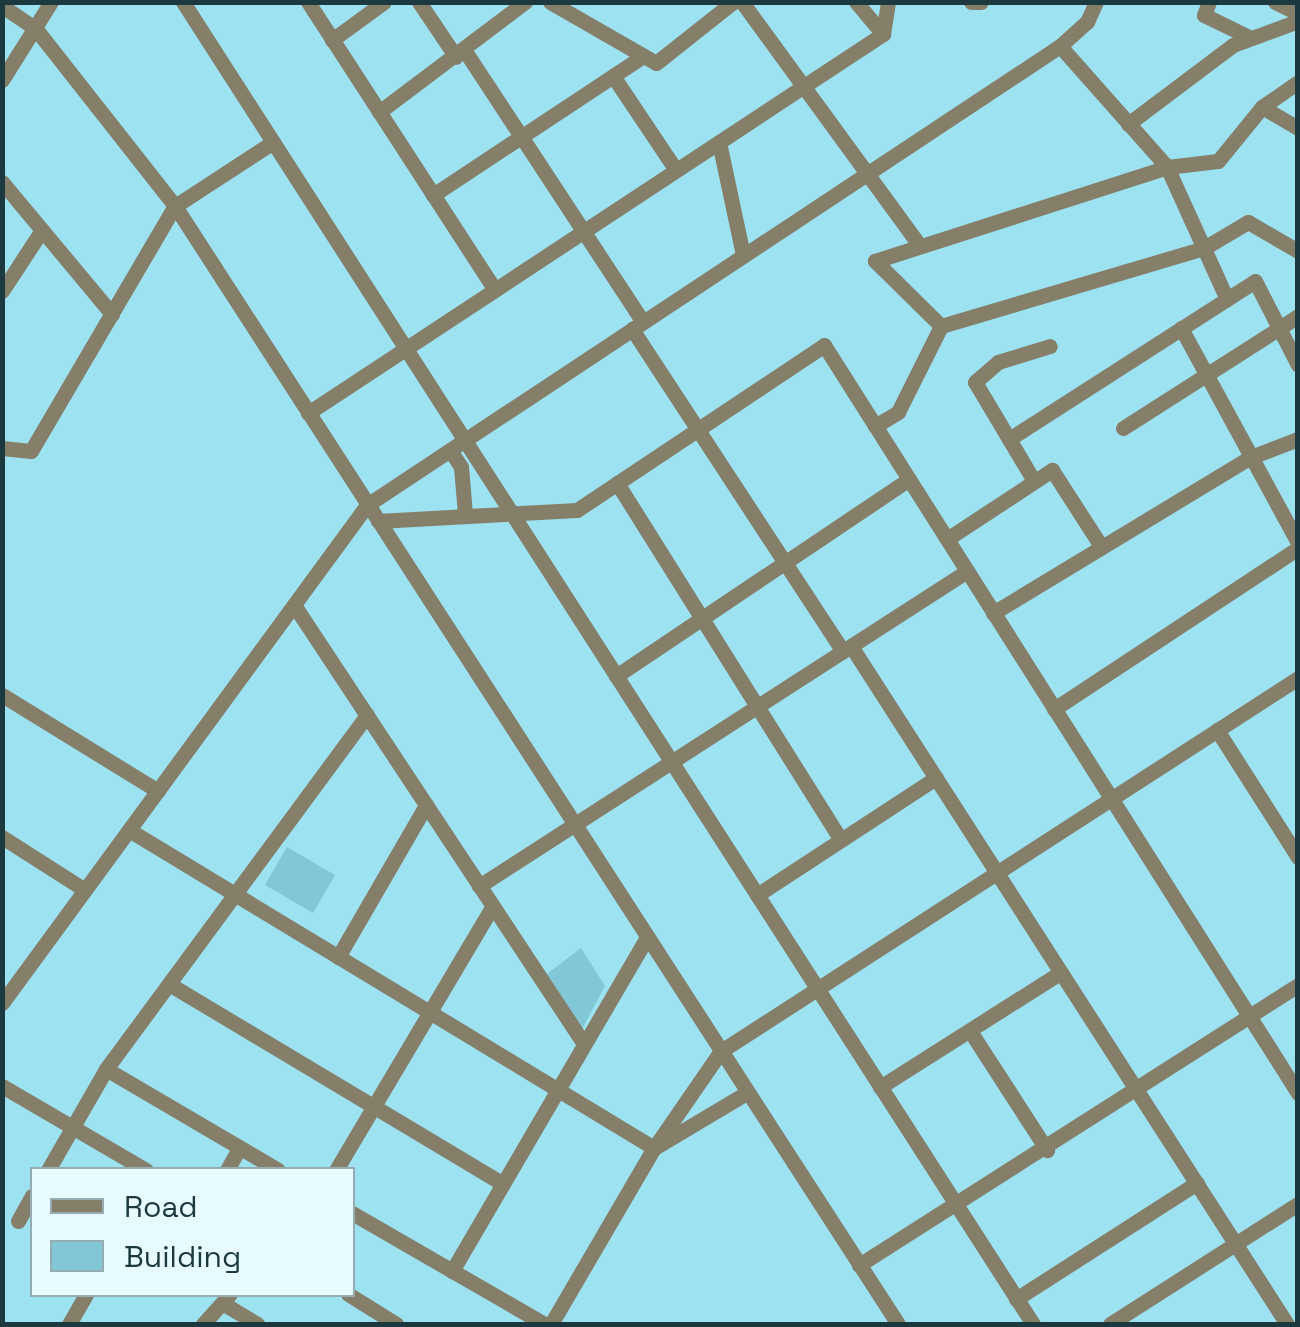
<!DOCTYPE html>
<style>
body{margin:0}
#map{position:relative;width:1300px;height:1327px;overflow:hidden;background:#9de2f1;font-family:"Space Grotesk",sans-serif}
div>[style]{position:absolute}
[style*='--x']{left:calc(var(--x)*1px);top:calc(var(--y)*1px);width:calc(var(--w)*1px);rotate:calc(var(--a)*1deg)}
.building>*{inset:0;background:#82c7d6}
.minor>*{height:15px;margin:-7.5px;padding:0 7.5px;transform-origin:7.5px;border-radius:7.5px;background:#857e68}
span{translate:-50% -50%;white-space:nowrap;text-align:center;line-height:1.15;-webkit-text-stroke:8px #e6faff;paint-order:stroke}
.frame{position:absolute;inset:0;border:5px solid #1c393f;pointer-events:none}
.legend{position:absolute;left:30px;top:1167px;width:325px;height:130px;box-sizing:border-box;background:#e6faff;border:2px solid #95adb2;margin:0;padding:12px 18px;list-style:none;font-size:30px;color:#1c393f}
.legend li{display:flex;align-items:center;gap:20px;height:50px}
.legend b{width:50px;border:2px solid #95adb2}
</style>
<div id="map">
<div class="building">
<div style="clip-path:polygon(287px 847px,335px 875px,313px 913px,265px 885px)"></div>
<div style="clip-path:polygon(581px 948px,605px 986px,582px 1029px,547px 974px)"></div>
</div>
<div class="minor">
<div style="--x:183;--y:2;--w:1572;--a:57.26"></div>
<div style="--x:308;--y:2;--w:343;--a:57"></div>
<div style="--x:419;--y:2;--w:66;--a:56.1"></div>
<div style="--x:550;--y:2;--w:122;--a:29.9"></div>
<div style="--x:656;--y:63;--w:98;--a:-38.4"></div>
<div style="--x:742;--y:2;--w:302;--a:53.9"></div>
<div style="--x:856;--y:2;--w:42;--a:49.8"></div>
<div style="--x:971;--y:2;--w:10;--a:0"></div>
<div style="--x:1209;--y:2;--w:14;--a:111"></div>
<div style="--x:1204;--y:15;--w:52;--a:26.1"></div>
<div style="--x:1275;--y:2;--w:25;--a:26"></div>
<div style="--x:2;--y:6;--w:40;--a:34"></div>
<div style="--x:35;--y:28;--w:226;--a:51.8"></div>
<div style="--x:175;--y:206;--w:1331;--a:57.11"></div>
<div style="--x:332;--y:40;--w:64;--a:-36.2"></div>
<div style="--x:1060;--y:46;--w:162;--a:48.5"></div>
<div style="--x:1167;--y:167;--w:145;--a:65.6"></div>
<div style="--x:465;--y:51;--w:324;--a:56.7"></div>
<div style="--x:613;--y:76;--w:113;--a:56.2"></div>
<div style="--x:2;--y:80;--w:92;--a:-57.9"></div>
<div style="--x:1262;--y:107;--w:42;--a:30.3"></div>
<div style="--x:379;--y:112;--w:183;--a:-37"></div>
<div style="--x:1128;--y:124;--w:131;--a:-37"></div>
<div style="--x:1233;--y:45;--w:69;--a:-20.3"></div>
<div style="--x:719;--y:142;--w:116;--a:78"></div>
<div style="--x:2;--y:182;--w:172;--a:50.2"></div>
<div style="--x:433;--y:195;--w:252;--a:-33.5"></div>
<div style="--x:2;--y:291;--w:73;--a:-56.7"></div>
<div style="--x:941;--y:326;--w:93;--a:-135.4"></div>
<div style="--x:875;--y:261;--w:307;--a:-17.8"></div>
<div style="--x:1167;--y:167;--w:51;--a:-6.7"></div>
<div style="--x:1218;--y:161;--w:70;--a:-50.8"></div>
<div style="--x:1262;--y:107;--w:44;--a:-34.8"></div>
<div style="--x:1181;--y:328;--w:245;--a:61.4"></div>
<div style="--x:632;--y:329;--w:385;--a:56.8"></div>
<div style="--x:308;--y:413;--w:689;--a:-33.39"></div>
<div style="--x:883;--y:34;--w:32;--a:-81"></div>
<div style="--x:875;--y:426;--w:27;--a:-31"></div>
<div style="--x:898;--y:412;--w:96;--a:-63.4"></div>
<div style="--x:941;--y:326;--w:274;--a:-16.5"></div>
<div style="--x:1204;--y:248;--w:51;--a:-30.6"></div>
<div style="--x:1248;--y:222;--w:58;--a:30.1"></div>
<div style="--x:1123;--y:428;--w:208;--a:-32.6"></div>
<div style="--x:1009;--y:439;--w:292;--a:-32.7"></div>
<div style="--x:1255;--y:281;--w:94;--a:62.9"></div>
<div style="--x:2;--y:448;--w:29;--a:6"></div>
<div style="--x:31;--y:451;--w:284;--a:-59.6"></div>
<div style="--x:175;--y:206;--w:117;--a:-33.1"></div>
<div style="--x:450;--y:450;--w:20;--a:57"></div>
<div style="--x:461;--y:467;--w:47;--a:85.1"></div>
<div style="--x:1034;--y:481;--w:115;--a:-120.8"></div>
<div style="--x:975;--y:382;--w:30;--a:-41"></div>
<div style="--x:998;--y:362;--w:54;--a:-17.1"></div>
<div style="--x:617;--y:483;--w:421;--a:57.9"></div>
<div style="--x:378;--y:521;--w:199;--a:-3.2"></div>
<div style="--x:577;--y:510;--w:297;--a:-33.7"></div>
<div style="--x:824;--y:345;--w:886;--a:57.64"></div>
<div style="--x:947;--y:539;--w:126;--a:-33.3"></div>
<div style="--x:1052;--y:470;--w:90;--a:57.2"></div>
<div style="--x:294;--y:605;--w:526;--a:56.55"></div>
<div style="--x:993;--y:613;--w:301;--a:-31.2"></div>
<div style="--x:1251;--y:457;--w:50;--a:-21"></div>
<div style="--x:851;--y:646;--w:806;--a:57.26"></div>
<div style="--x:616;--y:676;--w:353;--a:-33.9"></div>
<div style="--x:2;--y:695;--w:183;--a:31.6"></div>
<div style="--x:1054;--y:709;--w:292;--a:-33.4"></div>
<div style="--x:1217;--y:730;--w:151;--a:57.5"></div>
<div style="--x:129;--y:830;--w:614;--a:31.2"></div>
<div style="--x:654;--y:1148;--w:109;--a:-30.8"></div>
<div style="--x:2;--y:837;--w:98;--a:32.6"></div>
<div style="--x:479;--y:886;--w:581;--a:-32.84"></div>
<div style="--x:757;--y:895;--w:214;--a:-33.2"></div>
<div style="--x:338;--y:957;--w:176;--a:-59.9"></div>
<div style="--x:169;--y:984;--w:389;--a:30.9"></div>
<div style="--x:2;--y:1003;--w:617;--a:-53.76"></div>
<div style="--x:367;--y:505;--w:831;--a:-33.52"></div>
<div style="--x:1060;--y:46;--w:36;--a:-42"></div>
<div style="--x:1087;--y:22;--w:22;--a:-66"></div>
<div style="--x:970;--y:1031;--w:142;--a:57.1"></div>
<div style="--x:106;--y:1069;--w:199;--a:30.4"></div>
<div style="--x:2;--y:1086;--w:167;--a:30.3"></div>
<div style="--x:880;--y:1087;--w:214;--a:-32.4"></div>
<div style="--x:48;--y:1170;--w:116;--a:-60.1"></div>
<div style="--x:106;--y:1069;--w:440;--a:-53.6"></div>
<div style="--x:227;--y:1170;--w:26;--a:-61"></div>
<div style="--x:336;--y:1170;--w:307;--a:-59.3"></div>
<div style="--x:352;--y:1213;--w:222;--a:30"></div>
<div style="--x:18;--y:1221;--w:29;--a:-61"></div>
<div style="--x:859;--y:1265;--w:521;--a:-32.53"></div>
<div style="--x:452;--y:1271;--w:387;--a:-59.7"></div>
<div style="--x:348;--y:1294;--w:57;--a:32"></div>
<div style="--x:1016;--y:1299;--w:215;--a:-32.7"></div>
<div style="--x:224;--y:1304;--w:39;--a:31"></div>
<div style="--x:69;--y:1324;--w:34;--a:-60"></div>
<div style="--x:203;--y:1324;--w:40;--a:-48"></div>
<div style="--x:551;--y:1324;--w:204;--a:-59.7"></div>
<div style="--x:654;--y:1148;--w:118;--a:-55.4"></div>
<div style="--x:721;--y:1051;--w:687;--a:-32.88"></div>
<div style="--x:1110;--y:1324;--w:223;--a:-32.6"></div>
</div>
<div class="frame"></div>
<ul class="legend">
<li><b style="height:12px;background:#857e68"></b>Road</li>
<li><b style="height:28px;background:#82c7d6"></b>Building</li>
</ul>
</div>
